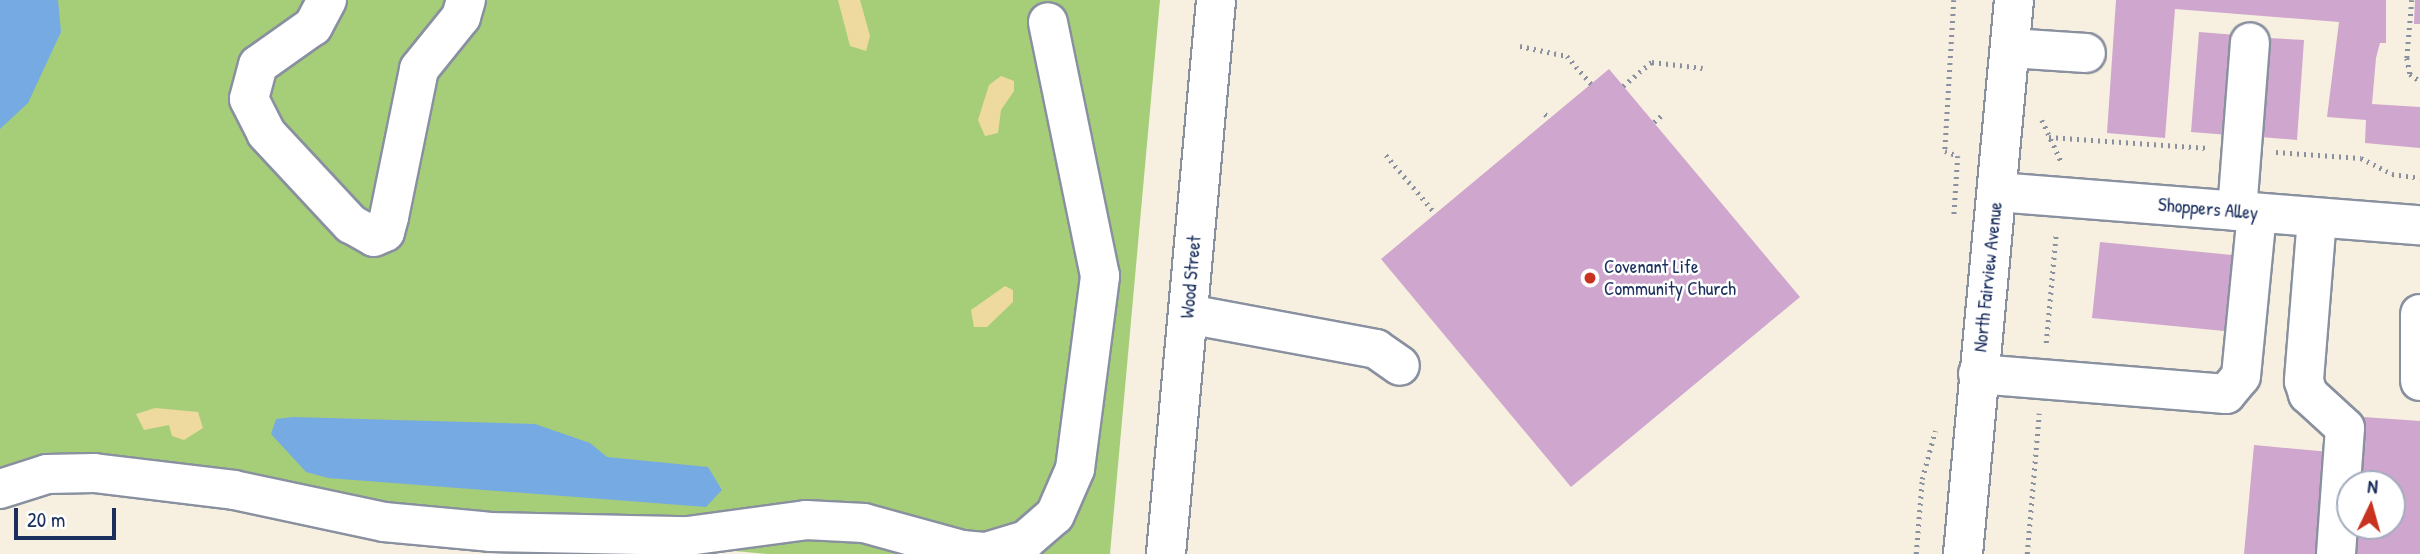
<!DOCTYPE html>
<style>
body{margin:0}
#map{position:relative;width:2420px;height:554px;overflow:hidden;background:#f7f0e0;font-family:"Patrick Hand",sans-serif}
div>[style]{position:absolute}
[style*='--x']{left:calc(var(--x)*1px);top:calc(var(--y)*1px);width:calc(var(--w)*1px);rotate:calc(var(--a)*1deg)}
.green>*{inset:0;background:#a6ce79}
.sand>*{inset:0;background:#eeda9e}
.water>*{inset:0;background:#76aae3}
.building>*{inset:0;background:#cfa6cd}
.path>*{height:4.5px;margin-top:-2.25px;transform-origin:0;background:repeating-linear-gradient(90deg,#89909f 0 2px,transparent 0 7px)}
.roads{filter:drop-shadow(2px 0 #89909f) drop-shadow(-2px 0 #89909f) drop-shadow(0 2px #89909f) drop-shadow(0 -2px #89909f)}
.minor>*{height:38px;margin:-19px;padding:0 19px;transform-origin:19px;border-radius:19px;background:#fff}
.dots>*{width:19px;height:19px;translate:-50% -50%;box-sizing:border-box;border:4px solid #fff;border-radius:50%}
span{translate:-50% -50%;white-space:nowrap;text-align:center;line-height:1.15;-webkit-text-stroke:5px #fff;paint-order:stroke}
.street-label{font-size:19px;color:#1b2f5e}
.poi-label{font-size:19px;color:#1b2f5e}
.left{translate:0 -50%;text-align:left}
.north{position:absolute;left:2336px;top:470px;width:70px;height:70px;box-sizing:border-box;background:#fff;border:2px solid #a4acbf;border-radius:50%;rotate:5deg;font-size:19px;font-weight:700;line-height:28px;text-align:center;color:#1b2f5e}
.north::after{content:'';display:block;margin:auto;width:24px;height:32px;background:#c8321e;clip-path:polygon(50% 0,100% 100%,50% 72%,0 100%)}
.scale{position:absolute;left:14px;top:508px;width:102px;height:32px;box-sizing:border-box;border:4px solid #1b2f5e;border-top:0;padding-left:9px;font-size:21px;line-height:24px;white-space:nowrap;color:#1b2f5e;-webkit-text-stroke:5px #fff;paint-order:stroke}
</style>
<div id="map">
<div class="green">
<div style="clip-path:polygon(0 0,1160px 0,1110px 554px,767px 554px,0 483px)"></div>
</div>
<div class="sand">
<div style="clip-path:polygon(838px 0,860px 0,870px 36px,866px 51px,850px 46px)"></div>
<div style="clip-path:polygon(1001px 76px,1014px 81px,1014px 91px,1001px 110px,998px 133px,985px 136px,978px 120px,989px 85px)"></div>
<div style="clip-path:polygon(1005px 286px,1013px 290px,1013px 302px,987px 327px,974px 327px,971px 310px)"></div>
<div style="clip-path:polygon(155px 408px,198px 412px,203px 428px,184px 440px,172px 436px,169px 425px,144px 430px,136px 414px)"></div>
</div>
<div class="water">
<div style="clip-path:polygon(0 0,58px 0,61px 32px,28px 103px,0 129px)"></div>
<div style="clip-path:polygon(293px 417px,535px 424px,590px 443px,607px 457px,708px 467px,722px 490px,706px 507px,328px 478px,306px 472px,271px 434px,276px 419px)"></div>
</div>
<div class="building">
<div style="clip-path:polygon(2116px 0,2386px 0,2386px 43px,2380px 43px,2376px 58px,2372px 104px,2420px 107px,2420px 148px,2365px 143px,2366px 120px,2327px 117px,2339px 22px,2175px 9px,2165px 138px,2107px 133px)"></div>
<div style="clip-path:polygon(2415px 0,2420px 0,2420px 24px,2414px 24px)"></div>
<div style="clip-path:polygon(2199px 32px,2237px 35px,2229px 135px,2191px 132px)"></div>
<div style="clip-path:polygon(2268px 38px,2304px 40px,2297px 140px,2260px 137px)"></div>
<div style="clip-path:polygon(1609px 69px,1800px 297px,1571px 487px,1381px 259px)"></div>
<div style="clip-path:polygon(2100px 242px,2242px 256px,2234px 332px,2092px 318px)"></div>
<div style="clip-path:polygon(2363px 417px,2420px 421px,2420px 554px,2352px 554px,2354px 526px,2392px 526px,2392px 484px,2358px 484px)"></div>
<div style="clip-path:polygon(2254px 445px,2330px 452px,2321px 554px,2244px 554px)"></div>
</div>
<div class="path">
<div style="--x:1954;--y:0;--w:151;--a:93.4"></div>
<div style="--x:1945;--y:151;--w:14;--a:21"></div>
<div style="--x:1958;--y:156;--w:61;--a:93.8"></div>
<div style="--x:2412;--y:0;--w:58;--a:94.9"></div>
<div style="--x:2407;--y:58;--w:16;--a:79"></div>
<div style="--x:2410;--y:74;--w:12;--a:35"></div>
<div style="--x:1520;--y:46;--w:48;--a:12"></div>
<div style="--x:1567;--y:56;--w:37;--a:49"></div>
<div style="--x:1623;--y:86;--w:38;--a:-40"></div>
<div style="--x:1652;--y:62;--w:51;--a:6.7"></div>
<div style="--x:1545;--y:114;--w:6;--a:39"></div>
<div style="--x:2042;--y:120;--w:45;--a:65.1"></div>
<div style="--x:1654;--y:122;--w:11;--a:-41"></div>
<div style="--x:2049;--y:137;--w:159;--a:4"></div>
<div style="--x:2276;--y:152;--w:85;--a:4"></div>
<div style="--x:2361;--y:158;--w:35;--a:27"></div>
<div style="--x:2392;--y:174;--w:28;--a:8"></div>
<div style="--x:1386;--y:155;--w:76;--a:49.8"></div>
<div style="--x:2046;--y:343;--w:110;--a:-84.8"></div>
<div style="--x:1916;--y:554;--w:75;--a:-85.4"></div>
<div style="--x:1922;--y:479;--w:50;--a:-74.8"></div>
<div style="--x:2027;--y:554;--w:141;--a:-85.1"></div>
</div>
<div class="roads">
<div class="minor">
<div style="--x:327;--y:0;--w:30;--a:118"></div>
<div style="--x:313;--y:26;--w:67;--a:144.7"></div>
<div style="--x:258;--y:65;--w:35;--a:105"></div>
<div style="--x:249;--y:99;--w:38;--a:63"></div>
<div style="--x:266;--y:133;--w:125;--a:47"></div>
<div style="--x:351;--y:224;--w:26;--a:29"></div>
<div style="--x:374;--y:237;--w:12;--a:-24"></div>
<div style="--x:385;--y:232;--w:16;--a:-75"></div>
<div style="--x:389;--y:217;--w:151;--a:-78.5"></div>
<div style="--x:419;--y:69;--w:67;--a:-51.1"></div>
<div style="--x:461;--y:17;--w:18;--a:-74"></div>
<div style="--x:2010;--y:48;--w:76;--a:3.8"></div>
<div style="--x:1997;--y:192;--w:424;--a:4.5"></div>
<div style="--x:2237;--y:211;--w:169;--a:-85.6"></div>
<div style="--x:2317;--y:218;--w:164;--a:94.6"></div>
<div style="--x:2304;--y:381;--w:14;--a:73"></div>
<div style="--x:2308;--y:394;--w:50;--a:42.6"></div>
<div style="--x:2345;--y:428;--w:126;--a:94.1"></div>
<div style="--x:1188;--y:314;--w:191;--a:10.5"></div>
<div style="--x:1376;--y:349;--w:29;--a:35"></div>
<div style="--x:2420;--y:314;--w:67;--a:90"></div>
<div style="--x:1978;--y:374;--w:249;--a:4.6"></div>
<div style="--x:2226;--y:394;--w:23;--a:-50"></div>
<div style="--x:2241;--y:376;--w:164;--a:-84.4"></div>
<div style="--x:0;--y:489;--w:49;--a:-17.7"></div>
<div style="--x:47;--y:474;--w:47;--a:-1.2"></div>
<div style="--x:94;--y:473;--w:141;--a:6.9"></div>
<div style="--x:234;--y:490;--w:153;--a:12"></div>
<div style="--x:384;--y:522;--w:107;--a:5.3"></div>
<div style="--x:491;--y:532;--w:197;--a:1.2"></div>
<div style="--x:688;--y:536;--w:119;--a:-7.7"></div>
<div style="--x:806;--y:520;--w:58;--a:3"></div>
<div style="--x:864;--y:523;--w:102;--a:15.4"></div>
<div style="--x:962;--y:550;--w:24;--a:5"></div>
<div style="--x:986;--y:552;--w:42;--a:-16.7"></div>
<div style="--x:1026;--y:540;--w:38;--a:-41"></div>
<div style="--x:1055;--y:515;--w:50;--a:-66.5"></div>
<div style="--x:1075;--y:469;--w:195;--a:-82.6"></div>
<div style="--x:1100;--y:276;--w:259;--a:-101.6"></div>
<div style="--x:1166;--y:554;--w:556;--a:-84.84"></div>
<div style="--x:1963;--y:554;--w:556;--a:-84.74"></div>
</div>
</div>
<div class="dots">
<div style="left:1590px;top:278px;background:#c8321e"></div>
</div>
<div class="street-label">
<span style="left:2208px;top:209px;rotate:5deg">Shoppers Alley</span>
<span style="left:1191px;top:277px;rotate:-85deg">Wood Street</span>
<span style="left:1988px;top:277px;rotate:-84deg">North Fairview Avenue</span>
</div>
<div class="poi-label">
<span class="left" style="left:1604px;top:278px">Covenant Life<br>Community Church</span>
</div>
<div class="north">N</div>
<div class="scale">20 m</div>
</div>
